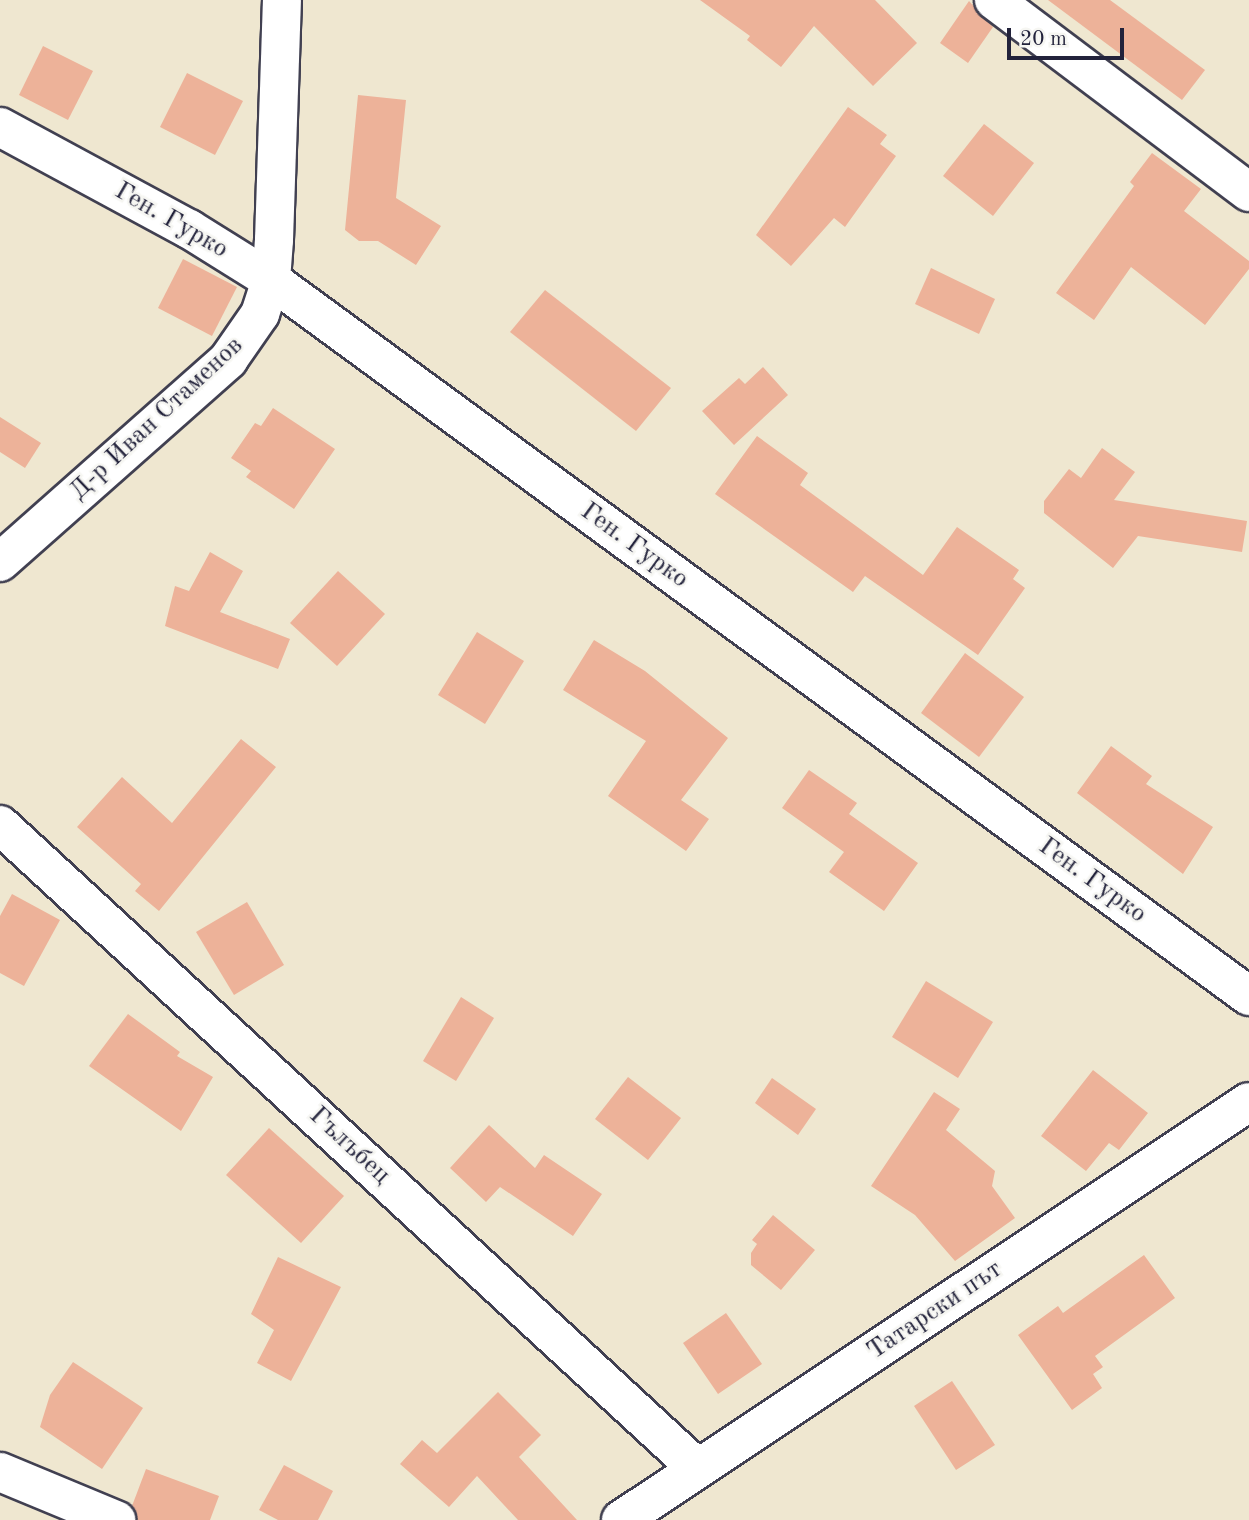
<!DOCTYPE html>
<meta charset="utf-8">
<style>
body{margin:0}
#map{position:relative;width:1249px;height:1520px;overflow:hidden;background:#efe7d0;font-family:"Old Standard TT",serif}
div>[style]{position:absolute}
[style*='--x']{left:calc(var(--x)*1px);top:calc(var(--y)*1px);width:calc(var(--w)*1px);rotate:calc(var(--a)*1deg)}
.building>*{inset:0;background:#edb299}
.roads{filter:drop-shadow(2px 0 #414051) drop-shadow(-2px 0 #414051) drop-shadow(0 2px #414051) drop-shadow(0 -2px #414051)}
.minor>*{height:38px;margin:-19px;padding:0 19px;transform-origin:19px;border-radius:19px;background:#fff}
span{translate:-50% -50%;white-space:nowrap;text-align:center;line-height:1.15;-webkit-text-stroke:5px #f6f6f2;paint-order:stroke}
.street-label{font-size:26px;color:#22223b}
.scale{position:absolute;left:1007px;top:28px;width:117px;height:32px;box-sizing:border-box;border:4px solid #22223b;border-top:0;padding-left:9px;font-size:21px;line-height:24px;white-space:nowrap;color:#22223b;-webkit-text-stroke:5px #f6f6f2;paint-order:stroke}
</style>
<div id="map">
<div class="building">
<div style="clip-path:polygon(700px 0,875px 0,917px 43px,873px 86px,814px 26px,781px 67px,747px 40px,750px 36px)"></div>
<div style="clip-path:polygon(1048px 0,1110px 0,1205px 70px,1182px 100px)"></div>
<div style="clip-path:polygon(969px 1px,993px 27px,968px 63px,940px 43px)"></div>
<div style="clip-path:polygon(43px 46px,93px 71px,68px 120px,19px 95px)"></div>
<div style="clip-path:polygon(187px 73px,243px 101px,215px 155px,160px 127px)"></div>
<div style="clip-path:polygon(358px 95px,406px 100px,396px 198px,441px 226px,416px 265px,378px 241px,359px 241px,345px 230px)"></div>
<div style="clip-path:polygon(848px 107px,887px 135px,880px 144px,896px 156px,845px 227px,834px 218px,791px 266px,756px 235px)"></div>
<div style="clip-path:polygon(984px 124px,1034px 163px,993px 216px,943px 176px)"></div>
<div style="clip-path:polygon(1152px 153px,1201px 189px,1184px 211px,1249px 261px,1249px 269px,1205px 325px,1131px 267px,1094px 320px,1056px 293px,1134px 186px,1130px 182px)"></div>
<div style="clip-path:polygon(183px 259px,237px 287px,212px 336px,158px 308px)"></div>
<div style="clip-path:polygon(931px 268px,995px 299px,979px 334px,915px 304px)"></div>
<div style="clip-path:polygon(545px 290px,671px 388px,636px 431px,510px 332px)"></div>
<div style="clip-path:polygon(763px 367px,788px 395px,734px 445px,702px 411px,739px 378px,745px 384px)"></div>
<div style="clip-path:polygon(273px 408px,335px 449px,294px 509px,246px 477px,251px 471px,231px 458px,255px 423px,261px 426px)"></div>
<div style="clip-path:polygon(0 417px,41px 443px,25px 468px,0 452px)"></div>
<div style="clip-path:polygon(757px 436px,808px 473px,800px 485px,923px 575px,957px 527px,1019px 570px,1013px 579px,1025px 588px,978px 655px,865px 576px,853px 592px,715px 494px)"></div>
<div style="clip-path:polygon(1102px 448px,1135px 472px,1114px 500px,1247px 521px,1242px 552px,1138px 536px,1113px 568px,1044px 513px,1044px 501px,1069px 469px,1081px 478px)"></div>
<div style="clip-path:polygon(210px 552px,243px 571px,220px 612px,290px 639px,278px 669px,165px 626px,175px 586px,189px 591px)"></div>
<div style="clip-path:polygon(338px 571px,385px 614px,337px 666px,290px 623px)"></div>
<div style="clip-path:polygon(477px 632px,524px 661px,485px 724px,438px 695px)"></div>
<div style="clip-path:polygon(594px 640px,645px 671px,728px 738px,681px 800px,709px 819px,686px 851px,608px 796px,646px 741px,563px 690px)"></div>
<div style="clip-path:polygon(965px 653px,1024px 697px,979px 757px,921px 713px)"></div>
<div style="clip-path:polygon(241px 739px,276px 767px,159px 911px,135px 891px,141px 884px,77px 827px,122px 777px,172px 823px)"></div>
<div style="clip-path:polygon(1111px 746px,1152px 776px,1146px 784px,1213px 827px,1183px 874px,1077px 793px)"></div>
<div style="clip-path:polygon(809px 770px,857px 803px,849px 814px,918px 863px,884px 911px,829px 872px,844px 852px,782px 808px)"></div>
<div style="clip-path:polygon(12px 894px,60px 920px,24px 986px,0 973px,0 916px)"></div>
<div style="clip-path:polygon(247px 902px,284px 965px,234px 995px,196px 932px)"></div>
<div style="clip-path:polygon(926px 981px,993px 1022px,958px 1078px,892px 1037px)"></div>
<div style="clip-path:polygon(461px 997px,494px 1018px,456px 1081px,423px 1061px)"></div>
<div style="clip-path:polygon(128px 1014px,180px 1052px,177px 1056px,213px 1077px,181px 1131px,89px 1066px)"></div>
<div style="clip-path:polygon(1093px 1070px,1148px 1113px,1119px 1150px,1109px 1143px,1086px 1171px,1041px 1136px)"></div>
<div style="clip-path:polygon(628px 1077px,681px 1118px,648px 1160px,595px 1119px)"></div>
<div style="clip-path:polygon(772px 1078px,816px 1109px,798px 1135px,755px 1103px)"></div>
<div style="clip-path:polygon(934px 1092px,960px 1109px,946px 1130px,995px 1171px,992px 1186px,1015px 1218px,955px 1261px,915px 1215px,871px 1186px)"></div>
<div style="clip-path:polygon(489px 1125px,535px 1168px,544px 1155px,602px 1194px,573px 1236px,500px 1187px,486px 1202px,450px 1168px)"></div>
<div style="clip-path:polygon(269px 1128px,344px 1196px,301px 1243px,226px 1175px)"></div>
<div style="clip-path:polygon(773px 1215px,815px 1250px,781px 1290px,751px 1265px,751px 1253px,757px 1244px,752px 1240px)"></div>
<div style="clip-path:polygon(1144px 1255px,1175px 1298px,1095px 1356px,1103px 1367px,1093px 1374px,1102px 1388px,1072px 1410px,1018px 1335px,1058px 1306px,1063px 1313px)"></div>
<div style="clip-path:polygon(278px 1257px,341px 1287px,291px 1381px,257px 1363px,274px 1330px,251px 1314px)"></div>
<div style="clip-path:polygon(726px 1313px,762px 1364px,718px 1394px,683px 1343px)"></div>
<div style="clip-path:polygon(73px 1362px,143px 1408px,102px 1469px,40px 1427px,50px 1395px)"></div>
<div style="clip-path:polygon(952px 1381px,995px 1445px,956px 1470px,914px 1406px)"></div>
<div style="clip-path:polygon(498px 1392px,541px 1435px,519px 1457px,577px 1520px,518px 1520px,477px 1476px,449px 1507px,400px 1464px,422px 1440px,437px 1453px)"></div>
<div style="clip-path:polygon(284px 1465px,333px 1491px,318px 1520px,278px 1520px,259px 1510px)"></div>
<div style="clip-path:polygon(146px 1469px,219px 1496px,210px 1520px,137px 1520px,132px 1506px)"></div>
</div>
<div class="roads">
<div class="minor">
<div style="--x:994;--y:0;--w:319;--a:37"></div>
<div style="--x:0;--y:127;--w:215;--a:28.4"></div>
<div style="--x:189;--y:229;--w:97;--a:31.9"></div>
<div style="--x:271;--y:280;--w:1212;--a:36.21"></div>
<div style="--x:0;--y:562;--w:305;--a:-41.5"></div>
<div style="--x:228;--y:360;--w:56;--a:-55.2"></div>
<div style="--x:260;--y:314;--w:36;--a:-72"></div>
<div style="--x:271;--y:280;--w:40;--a:-85.7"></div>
<div style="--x:274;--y:240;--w:240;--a:-88.1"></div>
<div style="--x:0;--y:825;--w:948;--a:42.69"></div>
<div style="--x:0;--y:1472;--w:126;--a:22.5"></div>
<div style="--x:621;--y:1520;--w:754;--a:-33.65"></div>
</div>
</div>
<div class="street-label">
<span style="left:171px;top:221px;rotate:30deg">Ген. Гурко</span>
<span style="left:157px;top:419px;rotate:-43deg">Д-р Иван Стаменов</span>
<span style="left:634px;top:546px;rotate:36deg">Ген. Гурко</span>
<span style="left:1092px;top:881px;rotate:36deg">Ген. Гурко</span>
<span style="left:349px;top:1146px;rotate:43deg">Гълъбец</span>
<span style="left:935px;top:1311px;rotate:-34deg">Татарски път</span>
</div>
<div class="scale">20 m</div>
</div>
